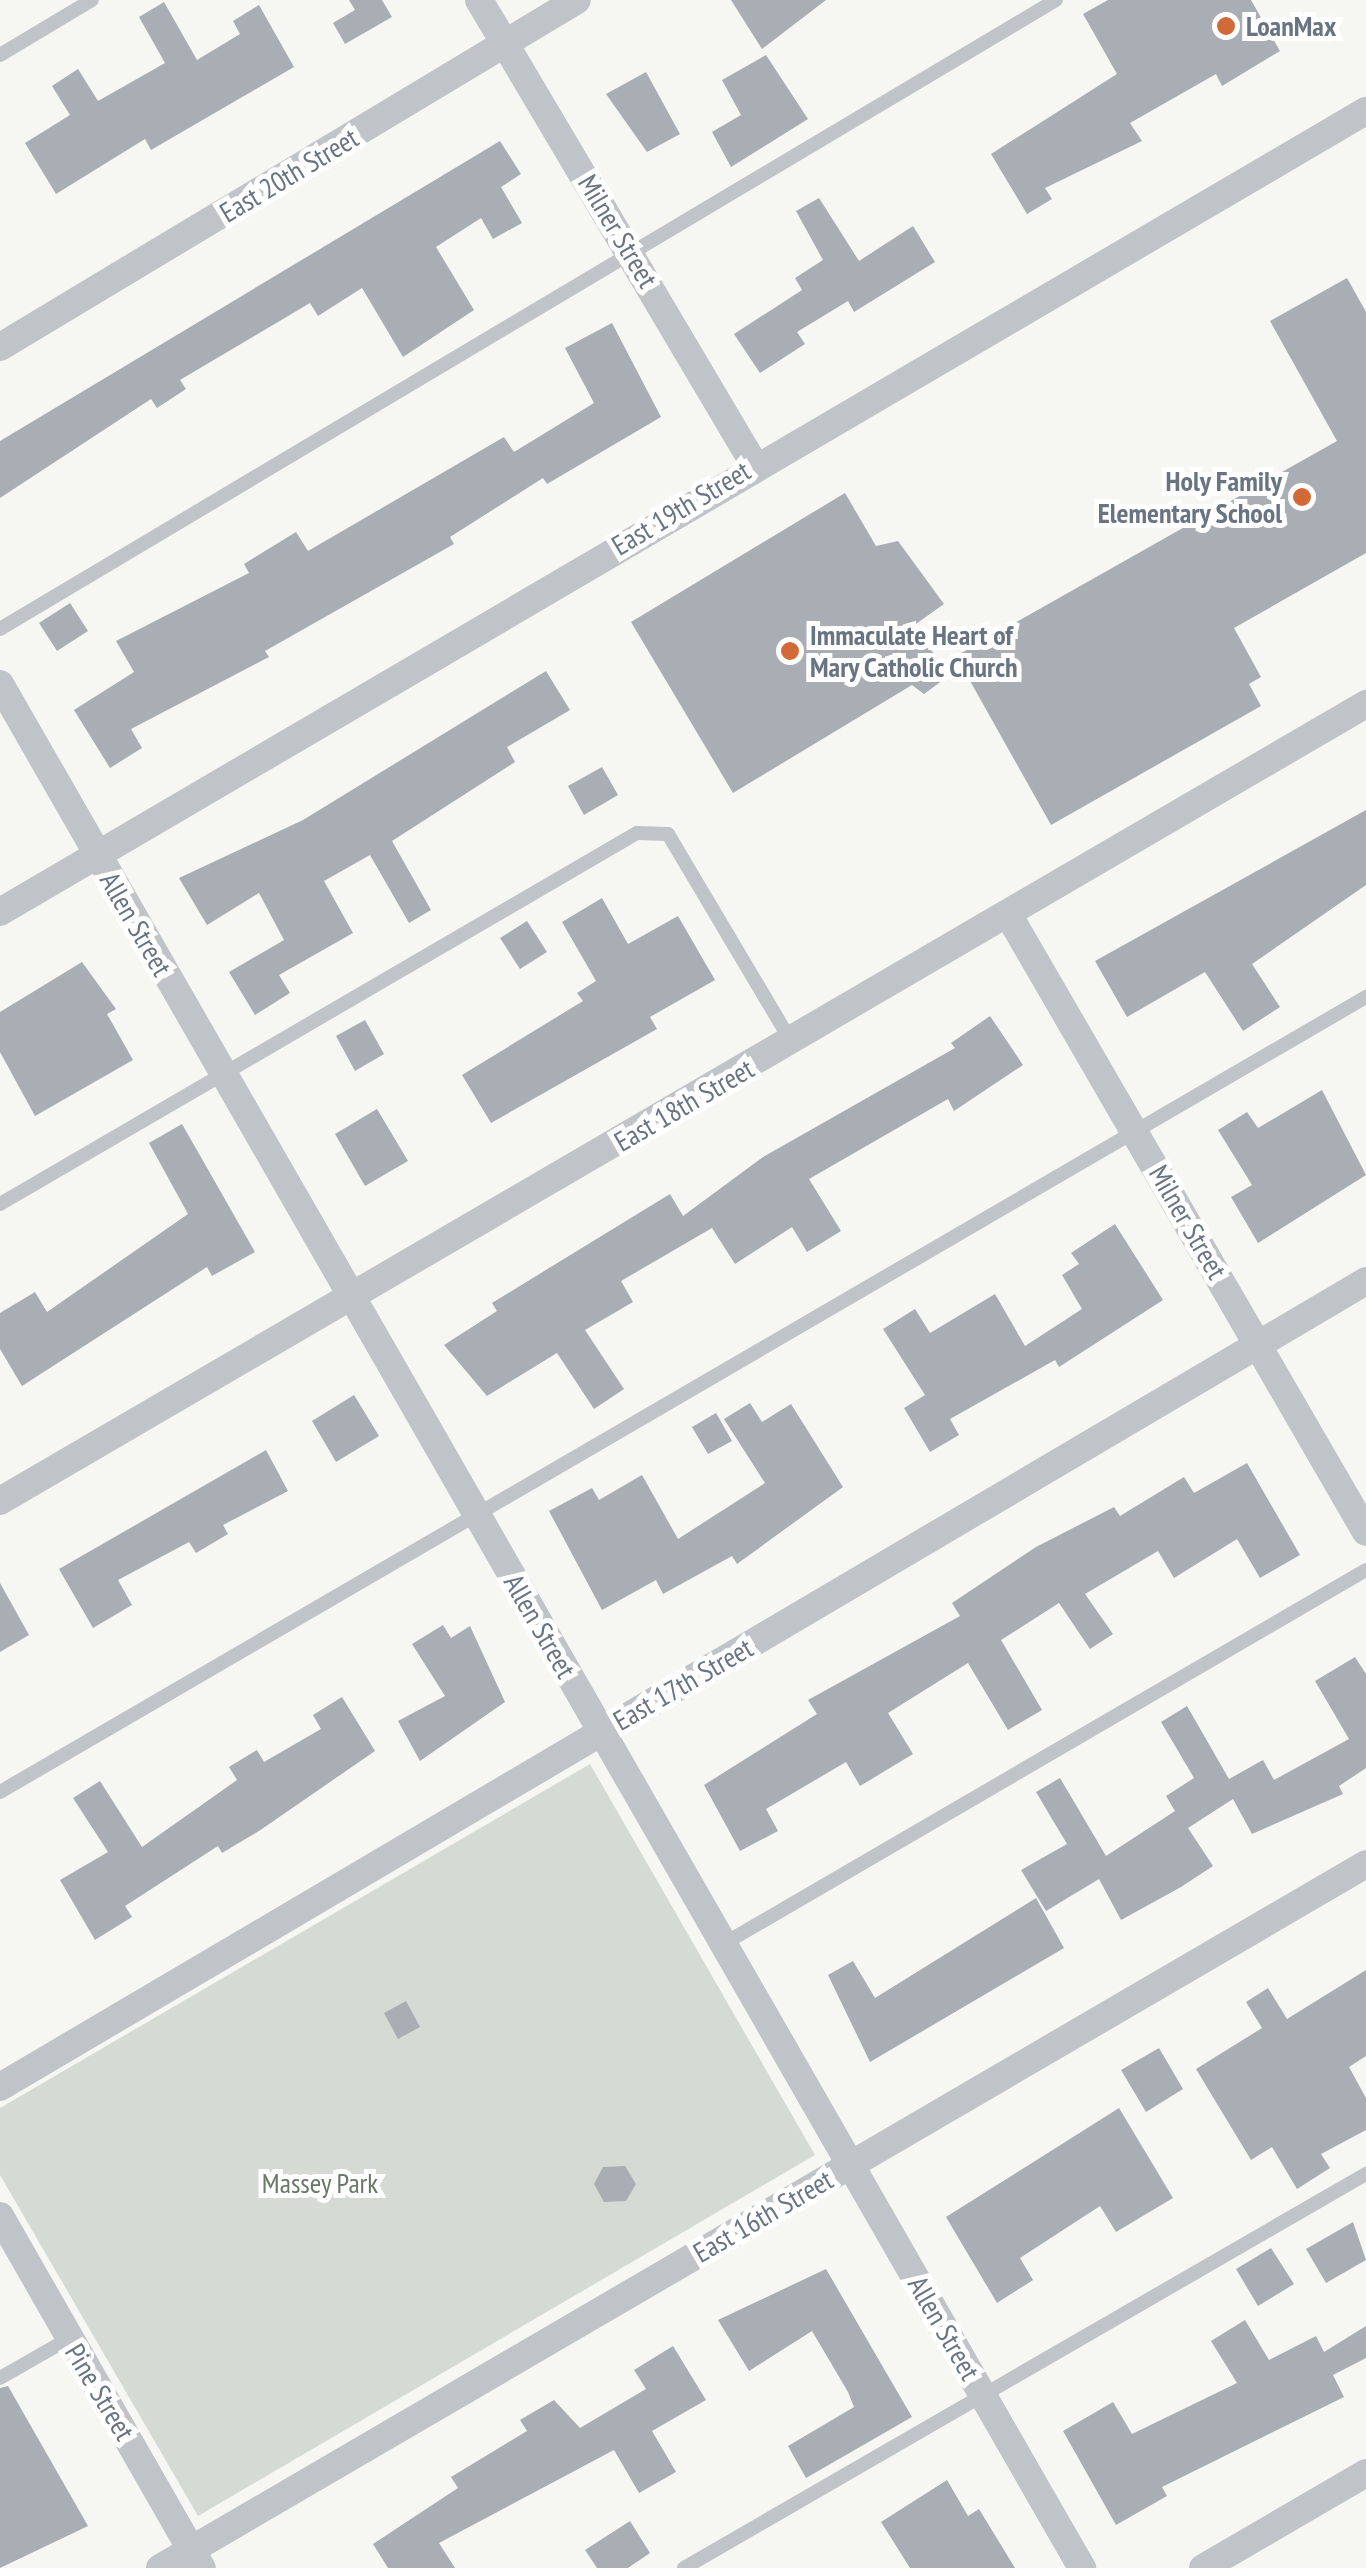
<!DOCTYPE html>
<style>
body{margin:0}
#map{position:relative;width:1366px;height:2568px;overflow:hidden;background:#f6f6f3;font-family:"PT Sans Narrow",sans-serif}
div>[style]{position:absolute}
[style*='--x']{left:calc(var(--x)*1px);top:calc(var(--y)*1px);width:calc(var(--w)*1px);rotate:calc(var(--a)*1deg)}
.green>*{inset:0;background:#d5dbd3}
.building>*{inset:0;background:#a8aeb3}
.service>*{height:14px;margin:-7px;padding:0 7px;transform-origin:7px;border-radius:7px;background:#c0c3c7}
.minor>*{height:28px;margin:-14px;padding:0 14px;transform-origin:14px;border-radius:14px;background:#c0c3c7}
.dots>*{width:28px;height:28px;translate:-50% -50%;box-sizing:border-box;border:5px solid #fff;border-radius:50%}
span{translate:-50% -50%;white-space:nowrap;text-align:center;line-height:1.15;-webkit-text-stroke:10px #fff;paint-order:stroke}
.poi-label{font-size:28px;color:#687481;font-weight:700}
.left{translate:0 -50%;text-align:left}
.right{translate:-100% -50%;text-align:right}
.street-label{font-size:28px;color:#687481}
.park-label{font-size:28px;color:#687966}
</style>
<div id="map">
<div class="green">
<div style="clip-path:polygon(590px 1764px,815px 2155px,198px 2516px,0 2175px,0 2108px)"></div>
</div>
<div class="building">
<div style="clip-path:polygon(349px 0,382px 0,392px 17px,345px 44px,333px 23px,355px 10px)"></div>
<div style="clip-path:polygon(731px 0,826px 0,762px 49px)"></div>
<div style="clip-path:polygon(1108px 0,1251px 0,1280px 51px,1222px 86px,1216px 74px,1130px 123px,1142px 141px,1045px 188px,1052px 199px,1027px 214px,991px 154px,1117px 74px,1083px 14px)"></div>
<div style="clip-path:polygon(164px 2px,197px 60px,240px 34px,233px 21px,259px 5px,294px 67px,151px 150px,145px 139px,56px 194px,25px 143px,70px 115px,52px 86px,78px 69px,98px 101px,165px 63px,139px 17px)"></div>
<div style="clip-path:polygon(766px 55px,808px 119px,731px 167px,712px 132px,741px 115px,722px 80px)"></div>
<div style="clip-path:polygon(646px 72px,680px 134px,647px 152px,606px 94px)"></div>
<div style="clip-path:polygon(500px 141px,521px 174px,501px 187px,522px 223px,493px 239px,481px 218px,436px 247px,474px 310px,403px 357px,362px 288px,318px 316px,310px 303px,180px 380px,186px 389px,157px 408px,151px 399px,0 498px,0 441px)"></div>
<div style="clip-path:polygon(819px 198px,859px 261px,913px 226px,935px 262px,854px 312px,848px 301px,797px 332px,805px 344px,760px 373px,734px 334px,802px 290px,795px 278px,823px 260px,796px 211px)"></div>
<div style="clip-path:polygon(1347px 278px,1366px 312px,1366px 553px,1234px 628px,1261px 677px,1249px 684px,1261px 706px,1051px 825px,956px 656px,1337px 441px,1270px 321px)"></div>
<div style="clip-path:polygon(612px 323px,661px 417px,547px 484px,543px 478px,450px 537px,454px 544px,265px 651px,269px 657px,131px 729px,142px 748px,110px 768px,74px 710px,134px 672px,116px 641px,249px 573px,244px 564px,296px 532px,308px 551px,504px 437px,514px 452px,594px 403px,565px 348px)"></div>
<div style="clip-path:polygon(845px 493px,876px 546px,898px 541px,944px 604px,913px 626px,950px 675px,924px 694px,912px 685px,733px 793px,631px 622px)"></div>
<div style="clip-path:polygon(70px 603px,88px 631px,57px 651px,39px 623px)"></div>
<div style="clip-path:polygon(546px 671px,570px 710px,507px 747px,515px 762px,392px 841px,431px 910px,409px 923px,370px 855px,324px 881px,353px 933px,279px 975px,290px 993px,255px 1015px,229px 972px,284px 940px,259px 893px,207px 925px,179px 878px,303px 820px)"></div>
<div style="clip-path:polygon(602px 767px,618px 795px,584px 815px,568px 786px)"></div>
<div style="clip-path:polygon(1366px 810px,1366px 885px,1252px 964px,1280px 1007px,1243px 1031px,1205px 972px,1127px 1017px,1095px 961px)"></div>
<div style="clip-path:polygon(602px 898px,628px 944px,678px 916px,715px 980px,650px 1017px,657px 1029px,491px 1123px,462px 1075px,583px 1001px,577px 993px,596px 981px,562px 922px)"></div>
<div style="clip-path:polygon(527px 921px,547px 952px,520px 969px,500px 938px)"></div>
<div style="clip-path:polygon(82px 962px,116px 1009px,107px 1014px,133px 1060px,35px 1116px,0 1052px,0 1012px)"></div>
<div style="clip-path:polygon(990px 1016px,1023px 1065px,954px 1111px,948px 1099px,809px 1179px,841px 1231px,807px 1252px,792px 1227px,735px 1264px,712px 1228px,621px 1281px,633px 1302px,585px 1330px,624px 1389px,594px 1409px,557px 1353px,487px 1396px,444px 1345px,497px 1311px,492px 1303px,670px 1194px,683px 1216px,763px 1157px,955px 1048px,951px 1043px)"></div>
<div style="clip-path:polygon(365px 1020px,384px 1054px,355px 1071px,336px 1036px)"></div>
<div style="clip-path:polygon(1322px 1090px,1366px 1175px,1258px 1243px,1231px 1197px,1252px 1185px,1218px 1130px,1247px 1112px,1258px 1128px)"></div>
<div style="clip-path:polygon(377px 1109px,408px 1161px,365px 1186px,335px 1134px)"></div>
<div style="clip-path:polygon(182px 1124px,255px 1252px,212px 1276px,207px 1267px,22px 1386px,0 1349px,0 1313px,35px 1292px,47px 1312px,188px 1214px,149px 1143px)"></div>
<div style="clip-path:polygon(1115px 1224px,1163px 1300px,1059px 1367px,1055px 1360px,950px 1419px,959px 1435px,930px 1452px,904px 1408px,925px 1395px,883px 1329px,915px 1309px,930px 1333px,995px 1294px,1025px 1346px,1082px 1309px,1062px 1275px,1079px 1264px,1071px 1253px)"></div>
<div style="clip-path:polygon(354px 1395px,379px 1436px,336px 1462px,312px 1421px)"></div>
<div style="clip-path:polygon(750px 1403px,762px 1422px,791px 1404px,843px 1487px,737px 1564px,732px 1556px,663px 1594px,656px 1580px,602px 1610px,549px 1511px,592px 1488px,599px 1500px,642px 1475px,678px 1539px,765px 1483px,724px 1419px)"></div>
<div style="clip-path:polygon(716px 1413px,732px 1441px,708px 1454px,692px 1427px)"></div>
<div style="clip-path:polygon(266px 1450px,288px 1491px,223px 1525px,228px 1534px,196px 1553px,189px 1542px,118px 1580px,132px 1605px,93px 1628px,59px 1569px)"></div>
<div style="clip-path:polygon(1247px 1463px,1300px 1555px,1260px 1578px,1237px 1539px,1174px 1578px,1158px 1551px,1085px 1594px,1113px 1634px,1090px 1649px,1059px 1603px,1001px 1640px,1042px 1710px,1008px 1730px,968px 1663px,888px 1713px,913px 1754px,860px 1786px,846px 1762px,766px 1809px,778px 1831px,740px 1851px,704px 1785px,817px 1714px,808px 1700px,960px 1616px,952px 1603px,1036px 1547px,1114px 1507px,1120px 1516px,1184px 1477px,1194px 1493px)"></div>
<div style="clip-path:polygon(0 1583px,29px 1635px,0 1652px)"></div>
<div style="clip-path:polygon(443px 1625px,451px 1638px,470px 1626px,505px 1702px,420px 1761px,398px 1721px,445px 1696px,412px 1644px)"></div>
<div style="clip-path:polygon(1355px 1657px,1366px 1674px,1366px 1768px,1339px 1786px,1343px 1794px,1252px 1834px,1233px 1799px,1188px 1828px,1213px 1866px,1181px 1887px,1121px 1920px,1099px 1879px,1046px 1911px,1021px 1870px,1067px 1844px,1036px 1792px,1060px 1778px,1106px 1856px,1175px 1811px,1166px 1796px,1194px 1778px,1161px 1722px,1187px 1706px,1229px 1779px,1263px 1760px,1274px 1780px,1349px 1739px,1315px 1681px)"></div>
<div style="clip-path:polygon(342px 1697px,375px 1751px,259px 1831px,222px 1853px,218px 1846px,125px 1906px,132px 1917px,95px 1940px,60px 1880px,108px 1852px,73px 1798px,100px 1781px,142px 1847px,237px 1780px,229px 1767px,257px 1750px,264px 1762px,321px 1729px,313px 1715px)"></div>
<div style="clip-path:polygon(1036px 1898px,1064px 1948px,870px 2062px,828px 1975px,853px 1961px,875px 1998px)"></div>
<div style="clip-path:polygon(1366px 1970px,1366px 2056px,1349px 2067px,1366px 2098px,1366px 2130px,1321px 2154px,1330px 2168px,1297px 2189px,1272px 2147px,1251px 2160px,1196px 2069px,1262px 2028px,1246px 2002px,1268px 1988px,1287px 2019px)"></div>
<div style="clip-path:polygon(406px 2001px,420px 2027px,398px 2039px,384px 2013px)"></div>
<div style="clip-path:polygon(1159px 2048px,1183px 2089px,1146px 2112px,1121px 2070px)"></div>
<div style="clip-path:polygon(1119px 2108px,1173px 2198px,1116px 2232px,1100px 2206px,1020px 2258px,1033px 2280px,997px 2303px,946px 2217px)"></div>
<div style="clip-path:polygon(625px 2166px,636px 2184px,626px 2201px,604px 2202px,594px 2184px,603px 2167px)"></div>
<div style="clip-path:polygon(1353px 2222px,1366px 2260px,1326px 2283px,1306px 2249px)"></div>
<div style="clip-path:polygon(1271px 2248px,1294px 2284px,1258px 2306px,1236px 2269px)"></div>
<div style="clip-path:polygon(826px 2269px,912px 2417px,806px 2478px,788px 2446px,854px 2407px,848px 2392px,812px 2331px,749px 2371px,718px 2320px)"></div>
<div style="clip-path:polygon(1245px 2320px,1269px 2360px,1316px 2336px,1324px 2352px,1366px 2326px,1366px 2358px,1333px 2375px,1344px 2397px,1162px 2487px,1167px 2496px,1116px 2525px,1063px 2431px,1113px 2402px,1132px 2434px,1237px 2383px,1211px 2341px)"></div>
<div style="clip-path:polygon(673px 2346px,706px 2400px,652px 2431px,676px 2472px,639px 2493px,614px 2450px,439px 2543px,455px 2568px,388px 2568px,373px 2544px,458px 2488px,451px 2477px,527px 2431px,520px 2420px,554px 2400px,580px 2428px,646px 2389px,634px 2370px)"></div>
<div style="clip-path:polygon(8px 2386px,88px 2526px,0 2568px,0 2388px)"></div>
<div style="clip-path:polygon(947px 2480px,968px 2516px,979px 2509px,1015px 2568px,910px 2568px,881px 2522px)"></div>
<div style="clip-path:polygon(630px 2521px,650px 2553px,628px 2568px,597px 2568px,585px 2550px)"></div>
</div>
<div class="service">
<div style="--x:0;--y:55;--w:107;--a:-30.9"></div>
<div style="--x:0;--y:629;--w:1229;--a:-30.78"></div>
<div style="--x:0;--y:1204;--w:737;--a:-30.22"></div>
<div style="--x:637;--y:833;--w:31;--a:2"></div>
<div style="--x:668;--y:834;--w:241;--a:59.3"></div>
<div style="--x:0;--y:1792;--w:1581;--a:-30.2"></div>
<div style="--x:720;--y:1946;--w:747;--a:-30.2"></div>
<div style="--x:0;--y:2378;--w:78;--a:-29.8"></div>
<div style="--x:684;--y:2568;--w:788;--a:-30.02"></div>
</div>
<div class="minor">
<div style="--x:479;--y:0;--w:539;--a:59.35"></div>
<div style="--x:0;--y:347;--w:673;--a:-31.02"></div>
<div style="--x:0;--y:684;--w:2173;--a:60.13"></div>
<div style="--x:0;--y:912;--w:1584;--a:-30.39"></div>
<div style="--x:1008;--y:914;--w:714;--a:59.92"></div>
<div style="--x:0;--y:1501;--w:1582;--a:-30.26"></div>
<div style="--x:0;--y:2087;--w:1586;--a:-30.54"></div>
<div style="--x:0;--y:2216;--w:406;--a:60.2"></div>
<div style="--x:160;--y:2568;--w:1396;--a:-30.27"></div>
<div style="--x:1203;--y:2568;--w:189;--a:-30.2"></div>
</div>
<div class="dots">
<div style="left:1226px;top:26px;background:#d16a38"></div>
<div style="left:1302px;top:497px;background:#d16a38"></div>
<div style="left:790px;top:651px;background:#d16a38"></div>
</div>
<div class="poi-label">
<span class="left" style="left:1246px;top:26px">LoanMax</span>
<span class="right" style="left:1282px;top:497px">Holy Family<br>Elementary School</span>
<span class="left" style="left:810px;top:651px">Immaculate Heart of<br>Mary Catholic Church</span>
</div>
<div class="street-label">
<span style="left:289px;top:175px;rotate:-31deg">East 20th Street</span>
<span style="left:618px;top:231px;rotate:59deg">Milner Street</span>
<span style="left:681px;top:508px;rotate:-31deg">East 19th Street</span>
<span style="left:136px;top:924px;rotate:60deg">Allen Street</span>
<span style="left:684px;top:1105px;rotate:-30deg">East 18th Street</span>
<span style="left:1188px;top:1222px;rotate:60deg">Milner Street</span>
<span style="left:540px;top:1626px;rotate:60deg">Allen Street</span>
<span style="left:683px;top:1684px;rotate:-30deg">East 17th Street</span>
<span style="left:763px;top:2216px;rotate:-30deg">East 16th Street</span>
<span style="left:944px;top:2328px;rotate:60deg">Allen Street</span>
<span style="left:100px;top:2392px;rotate:59deg">Pine Street</span>
</div>
<div class="park-label">
<span style="left:320px;top:2183px">Massey Park</span>
</div>
</div>
